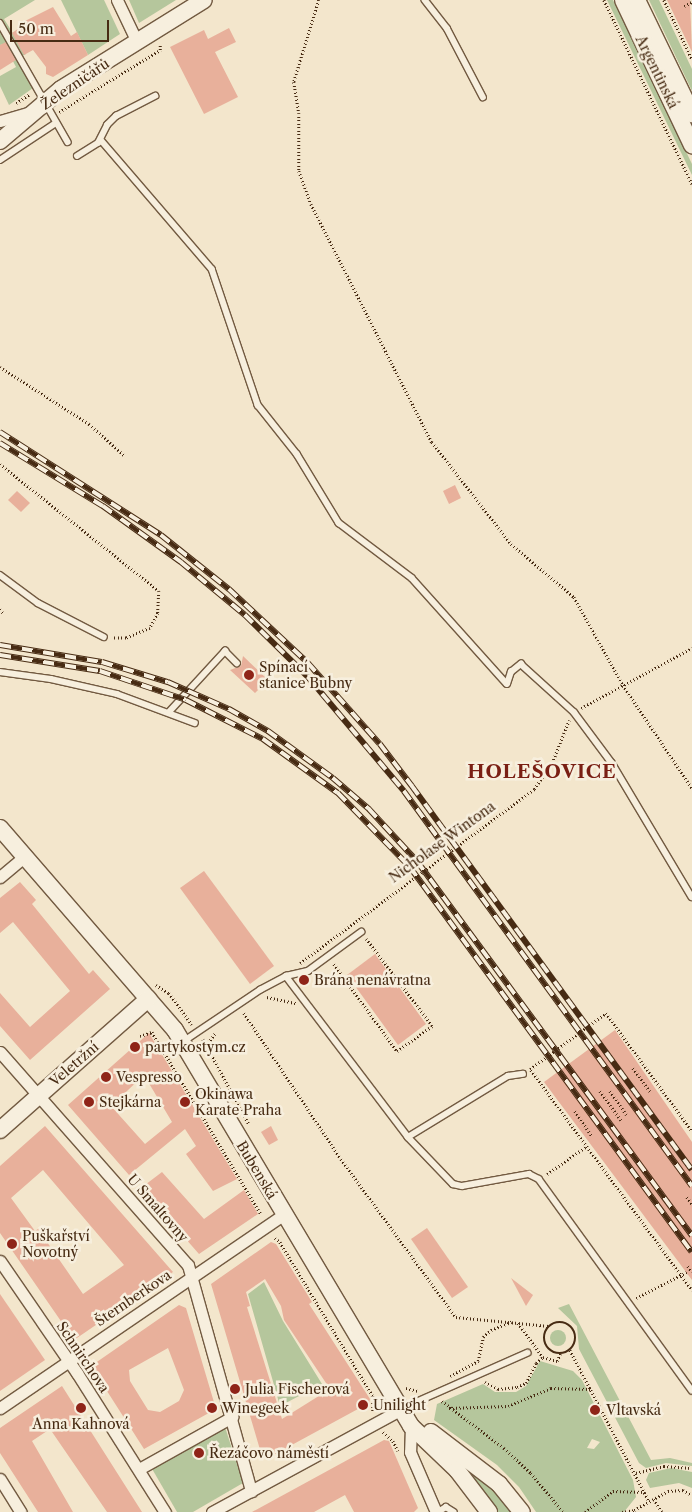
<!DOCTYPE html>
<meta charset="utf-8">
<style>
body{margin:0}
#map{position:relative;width:692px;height:1512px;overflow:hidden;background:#f3e6cc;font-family:"Libre Caslon Text",serif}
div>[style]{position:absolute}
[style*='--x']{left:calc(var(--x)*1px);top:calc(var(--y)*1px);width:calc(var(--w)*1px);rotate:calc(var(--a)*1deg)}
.green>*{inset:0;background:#b5c69c}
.round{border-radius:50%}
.building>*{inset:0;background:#e8b09b}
.path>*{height:2.5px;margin-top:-1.25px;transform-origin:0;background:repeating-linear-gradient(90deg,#472b13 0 1px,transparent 0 3.5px)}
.path>.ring{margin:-1.25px;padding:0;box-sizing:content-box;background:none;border:2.5px solid #472b13;border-radius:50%}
.roads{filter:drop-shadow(1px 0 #725a41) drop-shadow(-1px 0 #725a41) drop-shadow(0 1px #725a41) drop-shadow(0 -1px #725a41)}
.lane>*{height:5.5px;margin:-2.75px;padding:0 2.75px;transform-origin:2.75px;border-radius:2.75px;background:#f7efde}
.street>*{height:11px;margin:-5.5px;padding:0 5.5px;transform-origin:5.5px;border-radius:5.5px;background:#f7efde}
.secondary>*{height:16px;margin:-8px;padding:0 8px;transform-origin:8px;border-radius:8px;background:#f7efde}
.rail>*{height:5.5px;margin-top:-2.75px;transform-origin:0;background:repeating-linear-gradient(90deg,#f7efde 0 11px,#472b13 0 22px);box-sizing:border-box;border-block:1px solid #472b13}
.dots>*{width:14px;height:14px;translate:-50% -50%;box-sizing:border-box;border:2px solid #f7efde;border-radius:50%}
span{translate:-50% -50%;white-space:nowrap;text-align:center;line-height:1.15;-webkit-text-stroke:5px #f7efde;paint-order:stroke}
.street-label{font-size:14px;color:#472b13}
.poi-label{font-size:14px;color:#472b13}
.left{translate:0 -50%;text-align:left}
.district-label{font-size:19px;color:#7a1f14;font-weight:700;letter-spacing:1px}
.scale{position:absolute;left:10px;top:20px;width:99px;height:22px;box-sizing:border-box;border:2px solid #472b13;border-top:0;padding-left:6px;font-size:15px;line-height:18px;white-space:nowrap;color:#472b13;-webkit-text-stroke:4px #f7efde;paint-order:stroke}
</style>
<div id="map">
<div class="green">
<div style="clip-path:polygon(0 0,35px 0,4px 19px,26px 54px,17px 59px,33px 88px,9px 105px,0 86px,0 76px,16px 67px,4px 44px,0 45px)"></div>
<div style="clip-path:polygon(61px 0,104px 0,120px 34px,88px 55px)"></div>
<div style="clip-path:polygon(129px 0,176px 0,139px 23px)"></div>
<div style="clip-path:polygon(607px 0,613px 0,692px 164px,692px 175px)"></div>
<div style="clip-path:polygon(649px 0,659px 0,692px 69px,692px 91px)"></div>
<div style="clip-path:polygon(264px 1282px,283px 1321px,322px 1384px,280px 1406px,248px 1294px)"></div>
<div style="clip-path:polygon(569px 1304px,651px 1460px,670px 1458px,692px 1463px,692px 1466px,666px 1463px,646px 1468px,639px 1463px,579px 1349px,577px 1326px,558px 1308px)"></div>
<div class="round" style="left:550px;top:1330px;width:16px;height:16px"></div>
<div style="clip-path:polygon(evenodd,540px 1361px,573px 1371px,582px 1380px,633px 1480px,636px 1497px,624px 1512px,536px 1512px,519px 1487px,497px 1465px,434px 1420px,437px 1404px,483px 1384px,495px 1392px,516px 1392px,526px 1386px,540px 1361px,592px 1439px,600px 1442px,594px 1449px,587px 1448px,592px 1439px)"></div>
<div style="clip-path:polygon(225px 1427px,243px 1483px,193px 1512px,177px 1512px,151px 1467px)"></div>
<div style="clip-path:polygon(447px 1450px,476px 1470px,516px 1512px,494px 1512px)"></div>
<div style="clip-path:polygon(671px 1468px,692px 1472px,692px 1488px,679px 1483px,650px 1488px,646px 1480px,649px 1473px)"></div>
</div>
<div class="building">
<div style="clip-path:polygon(667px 0,690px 0,692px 52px)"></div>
<div style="clip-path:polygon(53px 7px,71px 36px,77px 32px,88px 55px,53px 77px,46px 74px,46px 67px,33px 50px,24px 55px,12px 33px,22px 26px,21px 23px)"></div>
<div style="clip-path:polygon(229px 28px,236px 42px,215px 52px,238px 97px,204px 114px,170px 47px,204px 30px,208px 39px)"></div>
<div style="clip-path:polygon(6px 42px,16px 60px,0 70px,0 45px)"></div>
<div style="clip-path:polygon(455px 485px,461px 498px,449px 504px,443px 491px)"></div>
<div style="clip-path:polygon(17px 491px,30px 503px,21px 512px,8px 500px)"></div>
<div style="clip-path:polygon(243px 656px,268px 680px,255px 693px,230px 670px,241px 666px)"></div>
<div style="clip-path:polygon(204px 871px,274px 966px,250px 984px,180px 888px)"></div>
<div style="clip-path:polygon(20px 882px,36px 900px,32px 904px,89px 974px,93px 970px,110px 989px,30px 1060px,0 1026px,0 993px,30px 1027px,70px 991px,13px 922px,0 933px,0 898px)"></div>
<div style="clip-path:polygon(375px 954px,426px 1024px,398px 1045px,347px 975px)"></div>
<div style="clip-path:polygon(615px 1030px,692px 1142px,692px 1280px,544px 1082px)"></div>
<div style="clip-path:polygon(evenodd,149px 1033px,237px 1179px,213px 1191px,186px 1154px,196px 1146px,185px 1129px,129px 1175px,68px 1105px,149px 1033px,144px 1075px,172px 1122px,145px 1144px,111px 1106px,144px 1075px)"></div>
<div style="clip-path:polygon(evenodd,45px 1126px,173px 1272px,74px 1340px,0 1233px,0 1166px,45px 1126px,43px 1170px,124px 1265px,83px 1294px,38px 1229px,35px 1231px,11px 1198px,43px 1170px)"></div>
<div style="clip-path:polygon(271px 1126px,278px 1140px,269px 1145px,261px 1132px)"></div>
<div style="clip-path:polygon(162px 1172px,204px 1219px,244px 1190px,258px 1214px,199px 1254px,141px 1188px)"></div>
<div style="clip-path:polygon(427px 1228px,468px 1287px,452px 1298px,411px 1239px)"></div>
<div style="clip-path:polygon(evenodd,271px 1242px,276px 1244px,312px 1302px,309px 1304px,370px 1399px,369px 1403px,266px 1459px,261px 1453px,211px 1284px,271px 1242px,265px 1279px,281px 1306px,284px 1320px,330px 1389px,282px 1419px,247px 1307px,250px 1306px,246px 1292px,265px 1279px)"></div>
<div style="clip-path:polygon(511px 1278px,533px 1295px,526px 1306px)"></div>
<div style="clip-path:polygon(0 1294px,45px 1360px,0 1391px)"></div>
<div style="clip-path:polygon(evenodd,179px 1305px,186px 1308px,216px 1409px,144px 1449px,91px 1366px,179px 1305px,168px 1348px,184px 1390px,179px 1401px,160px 1412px,148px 1410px,130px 1381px,129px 1370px,168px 1348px)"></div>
<div style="clip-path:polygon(62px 1386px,128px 1490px,142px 1512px,107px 1512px,50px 1429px,32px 1441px,73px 1512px,38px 1512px,0 1453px,0 1428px)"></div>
<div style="clip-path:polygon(384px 1440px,389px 1441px,418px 1508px,414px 1512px,354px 1512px,345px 1495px,314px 1512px,252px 1512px)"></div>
</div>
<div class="path">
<div style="--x:319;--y:0;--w:86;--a:107"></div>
<div style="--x:294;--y:82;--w:31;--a:81"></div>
<div style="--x:299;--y:113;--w:58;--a:90"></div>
<div style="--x:299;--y:171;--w:35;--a:70"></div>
<div style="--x:311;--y:204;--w:267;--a:63.1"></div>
<div style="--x:432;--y:442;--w:129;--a:52.2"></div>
<div style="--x:511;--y:544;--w:82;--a:40.1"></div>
<div style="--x:574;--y:597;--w:101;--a:60.9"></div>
<div style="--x:623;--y:685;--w:124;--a:56.2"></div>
<div style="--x:604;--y:0;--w:204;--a:64.4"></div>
<div style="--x:664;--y:0;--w:65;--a:64.6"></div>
<div style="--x:684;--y:6;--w:9;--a:-27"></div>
<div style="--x:16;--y:103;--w:17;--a:-33"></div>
<div style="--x:59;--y:112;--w:119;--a:-31.5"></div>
<div style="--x:160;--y:50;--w:6;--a:-90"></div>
<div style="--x:0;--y:367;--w:106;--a:32.6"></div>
<div style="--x:89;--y:424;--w:47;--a:41.5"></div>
<div style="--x:0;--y:464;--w:203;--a:38.6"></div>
<div style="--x:159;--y:591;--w:22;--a:93"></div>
<div style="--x:158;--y:613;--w:17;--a:118"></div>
<div style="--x:150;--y:628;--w:26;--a:157"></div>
<div style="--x:126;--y:638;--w:13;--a:180"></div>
<div style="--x:0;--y:609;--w:6;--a:51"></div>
<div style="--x:581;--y:708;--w:126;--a:-28.4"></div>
<div style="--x:300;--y:963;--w:292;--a:-36.6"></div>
<div style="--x:534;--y:789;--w:32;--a:-55"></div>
<div style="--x:552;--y:763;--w:46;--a:-68.4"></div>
<div style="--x:334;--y:964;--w:107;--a:54.1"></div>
<div style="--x:397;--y:1051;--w:43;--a:-35.5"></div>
<div style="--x:432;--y:1026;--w:109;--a:-127.2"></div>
<div style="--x:156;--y:985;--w:15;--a:32"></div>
<div style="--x:169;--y:993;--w:39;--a:54"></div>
<div style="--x:267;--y:997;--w:30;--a:12"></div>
<div style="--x:244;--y:1013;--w:175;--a:56.4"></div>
<div style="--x:341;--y:1159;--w:195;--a:54"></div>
<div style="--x:456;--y:1317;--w:93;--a:5.5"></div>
<div style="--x:140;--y:1036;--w:13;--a:-18"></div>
<div style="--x:152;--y:1032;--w:212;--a:59.1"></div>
<div style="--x:203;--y:1039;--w:97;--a:61.6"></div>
<div style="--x:206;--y:1046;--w:16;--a:-55"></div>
<div style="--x:633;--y:1068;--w:31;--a:54"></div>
<div style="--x:530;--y:1069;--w:94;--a:-36.4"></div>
<div style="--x:606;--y:1013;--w:146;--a:53.9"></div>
<div style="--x:531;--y:1070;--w:273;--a:53.8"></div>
<div style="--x:600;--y:1091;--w:36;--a:54"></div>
<div style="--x:610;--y:1091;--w:29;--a:55"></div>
<div style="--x:575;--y:1111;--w:30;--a:56"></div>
<div style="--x:547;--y:1174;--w:49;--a:-35"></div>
<div style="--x:687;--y:1197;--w:9;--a:54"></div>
<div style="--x:275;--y:1238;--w:6;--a:39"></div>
<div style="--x:280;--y:1242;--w:180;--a:58.9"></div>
<div style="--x:373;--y:1396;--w:16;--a:90"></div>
<div style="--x:688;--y:1266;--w:7;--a:56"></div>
<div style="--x:636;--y:1298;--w:57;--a:-27"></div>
<div class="ring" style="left:544px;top:1322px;width:29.5px;height:29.5px"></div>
<div style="--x:518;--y:1323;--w:42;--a:53.7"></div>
<div style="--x:543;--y:1357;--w:15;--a:16"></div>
<div style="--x:557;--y:1361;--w:8;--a:-67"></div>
<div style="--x:570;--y:1350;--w:170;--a:62.4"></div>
<div style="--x:450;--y:1376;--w:32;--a:-28"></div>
<div style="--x:478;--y:1361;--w:25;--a:-78"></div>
<div style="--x:483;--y:1337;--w:11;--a:-41"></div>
<div style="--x:491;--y:1330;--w:22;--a:-22"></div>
<div style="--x:485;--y:1382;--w:15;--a:28"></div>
<div style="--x:498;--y:1389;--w:19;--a:-6"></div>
<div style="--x:517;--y:1387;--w:10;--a:-24"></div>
<div style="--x:526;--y:1383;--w:22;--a:-63"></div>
<div style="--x:536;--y:1363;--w:9;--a:-41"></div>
<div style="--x:406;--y:1388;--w:12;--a:14"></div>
<div style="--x:442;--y:1401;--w:78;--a:37.2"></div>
<div style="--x:504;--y:1448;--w:37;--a:43"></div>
<div style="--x:531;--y:1473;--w:50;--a:50.6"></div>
<div style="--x:449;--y:1408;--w:59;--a:-1.9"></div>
<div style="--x:508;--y:1406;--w:47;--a:-22.7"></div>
<div style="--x:551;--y:1388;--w:40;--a:1.4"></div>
<div style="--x:383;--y:1432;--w:13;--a:42"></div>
<div style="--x:393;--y:1441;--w:11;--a:63"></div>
<div style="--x:636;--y:1473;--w:29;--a:-14"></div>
<div style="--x:664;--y:1466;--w:28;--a:4"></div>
<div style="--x:654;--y:1499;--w:15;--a:58"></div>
<div style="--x:585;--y:1512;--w:35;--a:-37"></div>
<div style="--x:613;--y:1491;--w:32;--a:2"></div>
<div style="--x:622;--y:1512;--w:12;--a:-9"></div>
<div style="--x:634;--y:1510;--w:39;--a:-29"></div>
<div style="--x:668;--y:1491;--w:15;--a:-4"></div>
<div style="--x:683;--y:1490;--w:10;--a:29"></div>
</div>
<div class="roads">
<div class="lane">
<div style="--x:425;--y:0;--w:36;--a:52"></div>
<div style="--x:447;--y:28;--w:78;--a:62.4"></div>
<div style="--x:0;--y:23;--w:137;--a:60.3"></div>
<div style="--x:101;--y:140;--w:170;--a:49.3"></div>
<div style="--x:212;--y:269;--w:144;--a:71.3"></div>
<div style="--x:258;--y:405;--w:63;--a:51.5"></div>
<div style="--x:297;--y:454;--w:81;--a:58.7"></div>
<div style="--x:339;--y:523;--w:91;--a:37"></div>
<div style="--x:412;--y:578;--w:142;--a:48.1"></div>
<div style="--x:507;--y:684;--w:13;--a:-72"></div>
<div style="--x:511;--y:672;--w:13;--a:-39"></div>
<div style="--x:521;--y:664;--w:72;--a:42.2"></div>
<div style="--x:574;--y:712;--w:64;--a:53.3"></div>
<div style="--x:612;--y:763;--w:156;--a:59.2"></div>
<div style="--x:77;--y:156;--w:25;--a:-32"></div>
<div style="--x:98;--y:143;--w:20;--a:-63"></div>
<div style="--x:107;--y:125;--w:13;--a:-45"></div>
<div style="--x:116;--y:116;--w:44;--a:-27.1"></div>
<div style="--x:0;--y:160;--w:67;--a:-33.5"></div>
<div style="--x:0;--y:575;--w:47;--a:36.4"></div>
<div style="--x:38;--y:603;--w:74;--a:27.3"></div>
<div style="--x:0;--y:672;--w:51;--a:7.8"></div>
<div style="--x:51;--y:679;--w:68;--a:12.8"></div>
<div style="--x:117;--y:694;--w:83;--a:20.4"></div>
<div style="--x:169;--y:712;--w:83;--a:-47.4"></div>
<div style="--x:225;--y:651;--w:17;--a:45"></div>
<div style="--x:286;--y:976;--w:202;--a:52.8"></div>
<div style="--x:408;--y:1137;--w:65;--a:46.2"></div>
<div style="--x:453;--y:1184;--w:9;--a:13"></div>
<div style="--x:462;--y:1186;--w:68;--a:-10.2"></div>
<div style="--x:529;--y:1174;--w:11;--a:27"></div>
<div style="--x:539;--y:1179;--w:261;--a:54.1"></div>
<div style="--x:184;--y:1041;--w:92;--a:-33.9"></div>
<div style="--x:260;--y:990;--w:30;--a:-28"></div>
<div style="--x:286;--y:976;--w:23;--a:-13"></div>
<div style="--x:308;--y:971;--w:66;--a:-36.3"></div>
<div style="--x:408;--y:1137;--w:117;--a:-31.4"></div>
<div style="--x:508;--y:1076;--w:15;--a:-8"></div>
<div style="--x:403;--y:1408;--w:136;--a:-23.9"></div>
<div style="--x:438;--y:1512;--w:9;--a:-32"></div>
<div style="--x:446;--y:1507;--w:9;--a:32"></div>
</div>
<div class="street">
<div style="--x:117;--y:0;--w:47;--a:64.5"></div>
<div style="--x:0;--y:121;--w:33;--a:-16"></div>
<div style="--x:0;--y:877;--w:33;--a:-40"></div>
<div style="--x:0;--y:1052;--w:284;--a:48.6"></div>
<div style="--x:188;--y:1265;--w:235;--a:74.4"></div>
<div style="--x:0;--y:1261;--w:136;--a:55.5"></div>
<div style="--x:77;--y:1373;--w:165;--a:57.7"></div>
<div style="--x:0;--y:1408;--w:344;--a:-34.3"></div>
<div style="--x:411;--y:1426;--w:26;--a:92"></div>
<div style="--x:410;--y:1452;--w:65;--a:66.6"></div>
<div style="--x:139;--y:1469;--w:107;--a:-29.2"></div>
<div style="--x:0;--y:1479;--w:39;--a:58"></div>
<div style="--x:212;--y:1512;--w:216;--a:-28.5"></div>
</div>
<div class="secondary">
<div style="--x:623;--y:0;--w:161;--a:64.6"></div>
<div style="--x:637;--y:0;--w:127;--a:64.2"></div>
<div style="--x:0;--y:141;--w:80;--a:-40.4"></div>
<div style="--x:61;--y:89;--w:168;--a:-31.9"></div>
<div style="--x:0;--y:828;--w:267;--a:49.1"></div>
<div style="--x:175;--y:1030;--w:461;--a:59.2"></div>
<div style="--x:411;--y:1426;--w:64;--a:43.7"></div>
<div style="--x:457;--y:1470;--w:53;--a:52.7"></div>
<div style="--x:0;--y:1130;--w:198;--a:-41.5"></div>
<div style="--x:431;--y:1432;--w:86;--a:37.4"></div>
<div style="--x:499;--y:1484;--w:36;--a:51"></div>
</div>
</div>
<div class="rail">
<div style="--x:0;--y:432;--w:191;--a:32.6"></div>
<div style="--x:161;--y:535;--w:87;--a:38.5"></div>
<div style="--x:229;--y:589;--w:108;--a:43.1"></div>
<div style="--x:308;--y:663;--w:108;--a:48.4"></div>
<div style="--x:380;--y:744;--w:53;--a:52.7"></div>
<div style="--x:412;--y:786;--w:475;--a:53.9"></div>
<div style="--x:0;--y:443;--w:121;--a:31.5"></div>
<div style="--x:103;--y:506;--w:96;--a:35.7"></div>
<div style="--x:181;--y:562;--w:83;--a:39.6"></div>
<div style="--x:245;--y:615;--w:88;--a:44.5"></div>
<div style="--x:308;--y:677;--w:149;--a:49.9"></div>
<div style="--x:404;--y:791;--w:489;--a:53.9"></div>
<div style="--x:0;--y:645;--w:103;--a:9.5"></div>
<div style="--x:102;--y:662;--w:69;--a:16.9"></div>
<div style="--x:168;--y:682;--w:67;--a:23.9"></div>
<div style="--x:229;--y:709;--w:45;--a:29.4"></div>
<div style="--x:268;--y:731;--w:80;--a:35.9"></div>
<div style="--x:333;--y:778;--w:48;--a:40.7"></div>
<div style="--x:369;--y:809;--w:71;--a:47.3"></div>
<div style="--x:417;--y:861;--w:465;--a:53.7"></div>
<div style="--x:0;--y:655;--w:101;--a:9.1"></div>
<div style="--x:100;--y:671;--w:91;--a:18.6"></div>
<div style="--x:186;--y:700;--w:86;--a:26.9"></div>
<div style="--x:263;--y:739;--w:92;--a:35.8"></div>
<div style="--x:338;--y:793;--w:103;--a:45.8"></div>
<div style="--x:410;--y:867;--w:477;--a:53.8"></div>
</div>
<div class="dots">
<div style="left:249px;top:675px;background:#8f2418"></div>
<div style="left:304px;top:980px;background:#8f2418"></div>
<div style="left:135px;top:1047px;background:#8f2418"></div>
<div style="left:106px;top:1077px;background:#8f2418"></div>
<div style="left:89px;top:1102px;background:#8f2418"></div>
<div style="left:185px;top:1102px;background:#8f2418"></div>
<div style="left:12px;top:1244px;background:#8f2418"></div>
<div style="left:235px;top:1389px;background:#8f2418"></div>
<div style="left:363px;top:1405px;background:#8f2418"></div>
<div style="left:81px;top:1408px;background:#8f2418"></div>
<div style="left:212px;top:1408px;background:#8f2418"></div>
<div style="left:595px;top:1410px;background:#8f2418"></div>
<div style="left:199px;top:1453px;background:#8f2418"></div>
</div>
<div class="street-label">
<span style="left:657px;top:72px;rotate:64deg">Argentinská</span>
<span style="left:75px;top:84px;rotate:-34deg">Železničářů</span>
<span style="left:442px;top:842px;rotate:-36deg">Nicholase Wintona</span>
<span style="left:74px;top:1064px;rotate:-41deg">Veletržní</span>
<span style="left:257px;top:1170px;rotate:59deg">Bubenská</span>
<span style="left:158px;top:1208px;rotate:49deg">U Smaltovny</span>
<span style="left:133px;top:1298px;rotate:-34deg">Šternberkova</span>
<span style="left:83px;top:1357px;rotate:56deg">Schnirchova</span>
</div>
<div class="poi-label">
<span class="left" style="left:259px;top:675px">Spínací<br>stanice Bubny</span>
<span class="left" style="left:314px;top:980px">Brána nenávratna</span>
<span class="left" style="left:145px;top:1047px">partykostym.cz</span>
<span class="left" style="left:116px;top:1077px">Vespresso</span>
<span class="left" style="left:195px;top:1102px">Okinawa<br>Karate Praha</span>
<span class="left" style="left:99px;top:1102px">Stejkárna</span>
<span class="left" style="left:22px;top:1244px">Puškařství<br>Novotný</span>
<span class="left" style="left:245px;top:1389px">Julia Fischerová</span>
<span class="left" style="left:373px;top:1405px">Unilight</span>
<span class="left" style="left:222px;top:1408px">Winegeek</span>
<span class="left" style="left:606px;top:1410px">Vltavská</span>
<span style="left:81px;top:1424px">Anna Kahnová</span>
<span class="left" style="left:209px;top:1453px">Řezáčovo náměstí</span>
</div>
<div class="district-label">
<span style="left:542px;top:772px">HOLEŠOVICE</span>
</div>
<div class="scale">50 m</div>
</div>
